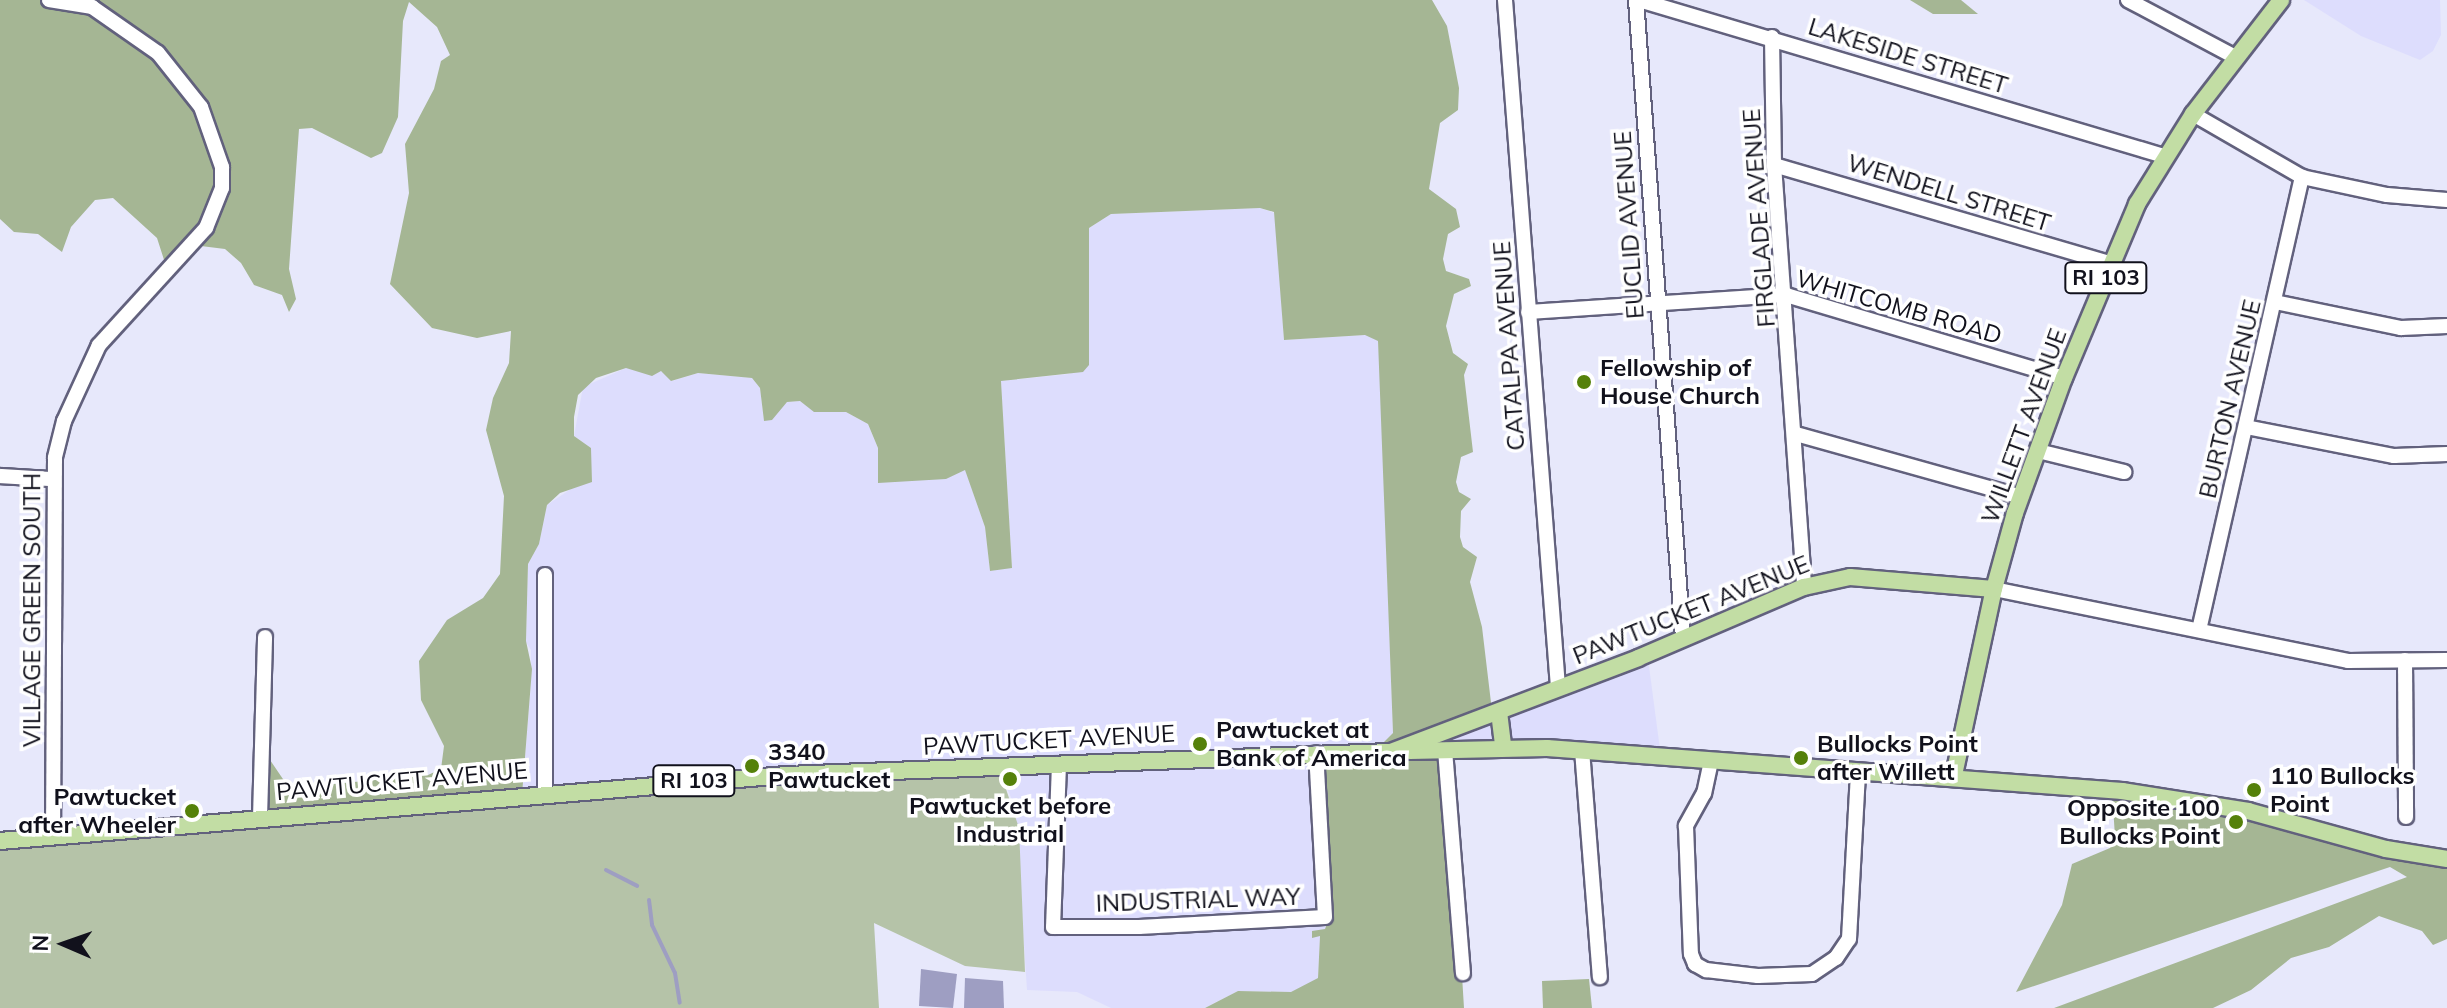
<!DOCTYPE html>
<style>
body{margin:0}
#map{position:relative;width:2447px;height:1008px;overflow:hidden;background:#e7e8fb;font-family:Mulish,sans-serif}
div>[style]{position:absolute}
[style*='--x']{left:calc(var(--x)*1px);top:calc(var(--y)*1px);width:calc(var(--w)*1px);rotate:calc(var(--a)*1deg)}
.built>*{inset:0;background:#ddddfd}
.green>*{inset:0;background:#b5c3a8}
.forest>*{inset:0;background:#a5b694}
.water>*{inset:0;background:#9e9ec2}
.stream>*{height:4px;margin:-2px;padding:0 2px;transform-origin:2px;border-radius:2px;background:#9e9ec2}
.roads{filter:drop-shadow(2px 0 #62617d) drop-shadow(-2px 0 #62617d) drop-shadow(0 2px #62617d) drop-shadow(0 -2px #62617d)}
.minor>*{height:14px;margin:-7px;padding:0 7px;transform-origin:7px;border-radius:7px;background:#fff}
.major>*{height:16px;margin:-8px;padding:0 8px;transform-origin:8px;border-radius:8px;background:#c2dda4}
.dots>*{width:22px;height:22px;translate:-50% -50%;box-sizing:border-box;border:4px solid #fff;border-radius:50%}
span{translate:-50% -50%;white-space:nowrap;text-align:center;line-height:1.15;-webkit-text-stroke:7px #fff;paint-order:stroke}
.shield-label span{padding:2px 6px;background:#fff;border:2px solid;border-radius:6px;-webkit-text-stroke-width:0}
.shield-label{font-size:22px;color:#11111c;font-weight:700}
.street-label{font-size:24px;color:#11111c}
.poi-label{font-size:24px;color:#11111c;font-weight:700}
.left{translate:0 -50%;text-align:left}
.right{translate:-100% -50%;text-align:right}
.north{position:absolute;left:24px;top:904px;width:80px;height:80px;-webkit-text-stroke:6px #fff;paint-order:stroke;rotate:272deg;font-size:22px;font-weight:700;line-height:32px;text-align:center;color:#11111c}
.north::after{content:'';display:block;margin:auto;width:28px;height:36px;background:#11111c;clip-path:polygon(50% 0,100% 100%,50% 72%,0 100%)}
</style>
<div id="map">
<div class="built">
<div style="clip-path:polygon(2304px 0,2440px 0,2441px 35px,2433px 51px,2420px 60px,2361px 36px)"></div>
<div style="clip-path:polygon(1260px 208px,1274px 213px,1276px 225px,1284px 340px,1366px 335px,1378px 340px,1380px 369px,1393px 733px,1377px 750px,1325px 929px,1312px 937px,1320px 935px,1318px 978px,1312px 985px,1291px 992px,1238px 991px,1205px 1008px,1111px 1008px,1077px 992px,1027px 990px,1015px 807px,1001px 774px,522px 795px,531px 684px,531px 650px,526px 642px,528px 564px,539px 544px,547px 505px,590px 476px,591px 448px,574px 436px,583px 387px,626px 368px,661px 371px,672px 381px,698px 373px,752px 378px,760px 388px,764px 421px,787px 402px,800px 401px,814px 411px,846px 412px,868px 424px,878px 448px,934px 478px,965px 469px,985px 527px,990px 571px,1012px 567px,1001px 381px,1069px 374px,1089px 365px,1089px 228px,1111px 214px)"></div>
<div style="clip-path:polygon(1647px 651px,1661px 757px,1415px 742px)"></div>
</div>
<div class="green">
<div style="clip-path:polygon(1001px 774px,1019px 828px,1025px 972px,965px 966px,874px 923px,879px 1008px,0 1008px,0 841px,556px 791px)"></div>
</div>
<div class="forest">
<div style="clip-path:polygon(0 0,1432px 0,1447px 26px,1459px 88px,1458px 110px,1440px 123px,1429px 189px,1456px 209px,1460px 227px,1448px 234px,1443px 259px,1446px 271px,1469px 279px,1471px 286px,1454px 294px,1446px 326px,1453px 353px,1468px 364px,1464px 375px,1473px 452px,1461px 457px,1456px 482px,1459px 492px,1471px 499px,1461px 511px,1460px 537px,1463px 547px,1477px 557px,1470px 582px,1482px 627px,1492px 711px,1416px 742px,1438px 748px,1455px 861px,1464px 1008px,1205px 1008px,1238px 991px,1291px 992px,1318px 978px,1320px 936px,1312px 938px,1312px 931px,1325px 929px,1328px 921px,1315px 754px,1376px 750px,1393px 733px,1378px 341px,1365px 335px,1284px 340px,1274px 212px,1260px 208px,1111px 214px,1089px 228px,1089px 365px,1083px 372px,1001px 381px,1012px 568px,990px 571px,985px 527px,965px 470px,946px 479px,878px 483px,878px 448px,868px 424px,846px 412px,814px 412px,800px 401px,787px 402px,772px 420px,764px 421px,760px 388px,752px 378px,698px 373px,671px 381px,661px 371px,652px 376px,626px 368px,596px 378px,578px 395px,574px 417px,574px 436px,591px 448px,592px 482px,560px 493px,547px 505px,539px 544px,528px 564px,526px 641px,532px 669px,522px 795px,262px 817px,268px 757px,287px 785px,301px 787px,428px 775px,441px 769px,444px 746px,421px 700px,419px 661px,447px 620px,483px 598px,500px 574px,504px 496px,486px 430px,493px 398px,509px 363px,511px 331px,477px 338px,432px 328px,390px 284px,409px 193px,405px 144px,434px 89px,441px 61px,450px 55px,437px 27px,409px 2px,403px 21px,398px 117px,382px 153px,371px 158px,312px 128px,299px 129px,289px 269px,296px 299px,289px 312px,282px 295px,254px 285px,241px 263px,225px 249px,201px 246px,166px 266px,157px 238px,113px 198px,95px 200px,71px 227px,62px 252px,38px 234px,14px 232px,0 219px)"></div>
<div style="clip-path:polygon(1910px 0,1961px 0,1978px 14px,1933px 14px)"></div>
<div style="clip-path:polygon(2112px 790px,2447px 858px,2447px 939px,2433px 945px,2422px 931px,2379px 916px,2329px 947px,2291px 958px,2251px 990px,2213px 1008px,2054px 1008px,2407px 877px,2390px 867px,2016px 992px,2062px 905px,2072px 864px,2110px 848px,2115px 837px)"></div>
<div style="clip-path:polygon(1589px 979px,1592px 1008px,1543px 1008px,1542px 981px)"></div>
</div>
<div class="water">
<div style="clip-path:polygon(921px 969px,957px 974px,953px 1008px,919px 1006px)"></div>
<div style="clip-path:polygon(965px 978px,1003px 981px,1004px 1008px,964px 1008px)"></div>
</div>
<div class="stream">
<div style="--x:606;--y:870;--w:35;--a:27"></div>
<div style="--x:649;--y:900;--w:25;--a:83"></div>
<div style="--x:652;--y:925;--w:53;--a:64.4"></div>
<div style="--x:675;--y:973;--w:30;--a:81"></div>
</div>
<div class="roads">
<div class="minor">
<div style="--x:49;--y:0;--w:44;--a:9.2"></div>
<div style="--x:92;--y:7;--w:80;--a:34.9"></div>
<div style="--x:158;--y:53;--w:69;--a:51.5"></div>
<div style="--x:201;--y:107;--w:64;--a:70.7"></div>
<div style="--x:222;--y:167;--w:21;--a:90"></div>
<div style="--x:222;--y:188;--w:43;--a:111.8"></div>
<div style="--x:206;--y:228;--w:159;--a:132.4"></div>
<div style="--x:99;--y:345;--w:84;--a:114.7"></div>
<div style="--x:64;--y:421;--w:38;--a:104"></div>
<div style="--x:55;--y:458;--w:378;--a:90.3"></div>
<div style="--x:1505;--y:0;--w:690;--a:85.59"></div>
<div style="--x:1636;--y:0;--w:640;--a:85.79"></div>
<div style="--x:1639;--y:0;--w:548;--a:16.55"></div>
<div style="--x:2128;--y:0;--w:123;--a:28"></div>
<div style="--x:1772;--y:37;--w:128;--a:89.1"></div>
<div style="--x:1774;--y:165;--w:423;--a:85.9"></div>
<div style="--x:2193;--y:114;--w:126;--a:30"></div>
<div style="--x:2302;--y:177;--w:87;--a:12"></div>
<div style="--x:2387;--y:195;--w:60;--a:4.8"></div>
<div style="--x:1774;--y:165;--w:352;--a:16.3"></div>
<div style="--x:2275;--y:302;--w:129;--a:11.7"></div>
<div style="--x:2401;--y:328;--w:46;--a:-2.5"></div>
<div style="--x:1528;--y:312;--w:259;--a:-3.8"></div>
<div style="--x:1786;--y:295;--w:290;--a:16.6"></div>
<div style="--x:2246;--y:427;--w:151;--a:11.1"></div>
<div style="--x:2394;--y:456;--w:53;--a:-2.2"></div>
<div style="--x:1796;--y:434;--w:234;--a:15.6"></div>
<div style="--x:2038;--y:451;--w:89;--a:13.7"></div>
<div style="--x:0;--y:476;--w:51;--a:3.4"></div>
<div style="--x:1994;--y:589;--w:361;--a:11.5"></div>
<div style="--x:2348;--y:661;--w:99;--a:-0.6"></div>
<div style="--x:2199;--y:630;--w:465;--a:-77.2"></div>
<div style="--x:2405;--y:660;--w:157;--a:89.6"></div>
<div style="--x:1445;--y:750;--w:224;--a:85.4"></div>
<div style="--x:1582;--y:750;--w:228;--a:85.5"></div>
<div style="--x:1711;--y:761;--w:33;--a:102"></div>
<div style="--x:1704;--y:793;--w:38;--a:119"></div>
<div style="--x:1686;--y:826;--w:128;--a:87.8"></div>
<div style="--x:1691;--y:954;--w:11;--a:68"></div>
<div style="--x:1695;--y:964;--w:13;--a:29"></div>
<div style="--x:1706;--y:970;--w:52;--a:6.6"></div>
<div style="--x:1758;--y:976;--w:54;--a:-2.1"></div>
<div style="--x:1812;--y:974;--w:29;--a:-34"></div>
<div style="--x:1836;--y:958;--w:23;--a:-56"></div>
<div style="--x:1849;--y:939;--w:168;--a:-86.9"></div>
<div style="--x:1059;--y:764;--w:163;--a:92.1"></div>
<div style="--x:1053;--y:927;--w:86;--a:0"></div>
<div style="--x:1139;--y:927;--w:186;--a:-3.1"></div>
<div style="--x:1325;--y:917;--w:164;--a:-93.1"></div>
<div style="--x:545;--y:792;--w:217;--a:-90"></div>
<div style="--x:260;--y:818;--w:181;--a:-88.4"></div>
</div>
<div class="major">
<div style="--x:1499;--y:712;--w:34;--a:83"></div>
<div style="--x:1410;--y:751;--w:137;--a:-1.3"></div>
<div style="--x:1547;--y:748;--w:577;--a:4.28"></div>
<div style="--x:2122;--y:791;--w:128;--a:9"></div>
<div style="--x:2248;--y:811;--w:143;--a:15.4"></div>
<div style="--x:2386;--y:849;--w:62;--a:9.3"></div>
<div style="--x:1954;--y:775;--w:190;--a:-77.9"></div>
<div style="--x:1994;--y:589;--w:79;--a:-74.6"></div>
<div style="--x:2015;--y:513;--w:144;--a:-70.1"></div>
<div style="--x:2064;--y:378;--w:189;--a:-67.2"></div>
<div style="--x:2137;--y:204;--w:106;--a:-58.1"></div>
<div style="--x:2193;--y:114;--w:144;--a:-52.3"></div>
<div style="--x:0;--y:841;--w:789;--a:-4.8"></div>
<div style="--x:786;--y:775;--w:605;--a:-2.18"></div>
<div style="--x:1391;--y:752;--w:264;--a:-20.8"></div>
<div style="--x:1638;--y:658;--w:181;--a:-23.2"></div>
<div style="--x:1804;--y:587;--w:47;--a:-12.3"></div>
<div style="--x:1850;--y:577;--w:144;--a:4.8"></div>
</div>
</div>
<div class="dots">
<div style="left:1584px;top:382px;background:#55810a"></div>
<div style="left:1200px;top:744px;background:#55810a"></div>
<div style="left:1801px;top:758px;background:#55810a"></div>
<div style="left:752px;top:766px;background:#55810a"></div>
<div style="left:1010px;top:779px;background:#55810a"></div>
<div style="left:2254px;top:790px;background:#55810a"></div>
<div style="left:192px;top:811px;background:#55810a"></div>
<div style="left:2236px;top:822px;background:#55810a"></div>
</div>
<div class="shield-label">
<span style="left:2106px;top:278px">RI 103</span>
<span style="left:694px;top:781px">RI 103</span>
</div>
<div class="street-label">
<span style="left:1908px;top:56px;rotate:17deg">LAKESIDE STREET</span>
<span style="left:1949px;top:193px;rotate:17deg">WENDELL STREET</span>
<span style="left:1759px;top:218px;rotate:-94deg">FIRGLADE AVENUE</span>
<span style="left:1629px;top:225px;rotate:-94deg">EUCLID AVENUE</span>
<span style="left:1899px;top:307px;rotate:16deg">WHITCOMB ROAD</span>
<span style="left:1509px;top:346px;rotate:-94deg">CATALPA AVENUE</span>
<span style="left:2230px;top:399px;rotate:-77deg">BURTON AVENUE</span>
<span style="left:2024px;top:426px;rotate:-70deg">WILLETT AVENUE</span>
<span style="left:32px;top:610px;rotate:-90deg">VILLAGE GREEN SOUTH</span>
<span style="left:1691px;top:610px;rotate:-22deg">PAWTUCKET AVENUE</span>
<span style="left:1049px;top:740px;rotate:-3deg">PAWTUCKET AVENUE</span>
<span style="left:402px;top:781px;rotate:-5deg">PAWTUCKET AVENUE</span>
<span style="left:1198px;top:900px;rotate:-2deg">INDUSTRIAL WAY</span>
</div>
<div class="poi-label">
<span class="left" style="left:1600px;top:382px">Fellowship of<br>House Church</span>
<span class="left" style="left:1216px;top:744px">Pawtucket at<br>Bank of America</span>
<span class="left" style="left:1817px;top:758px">Bullocks Point<br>after Willett</span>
<span class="left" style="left:768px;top:766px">3340<br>Pawtucket</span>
<span class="left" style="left:2270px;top:790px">110 Bullocks<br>Point</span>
<span class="right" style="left:176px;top:811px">Pawtucket<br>after Wheeler</span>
<span style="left:1010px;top:820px">Pawtucket before<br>Industrial</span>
<span class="right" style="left:2220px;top:822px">Opposite 100<br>Bullocks Point</span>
</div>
<div class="north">N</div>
</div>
